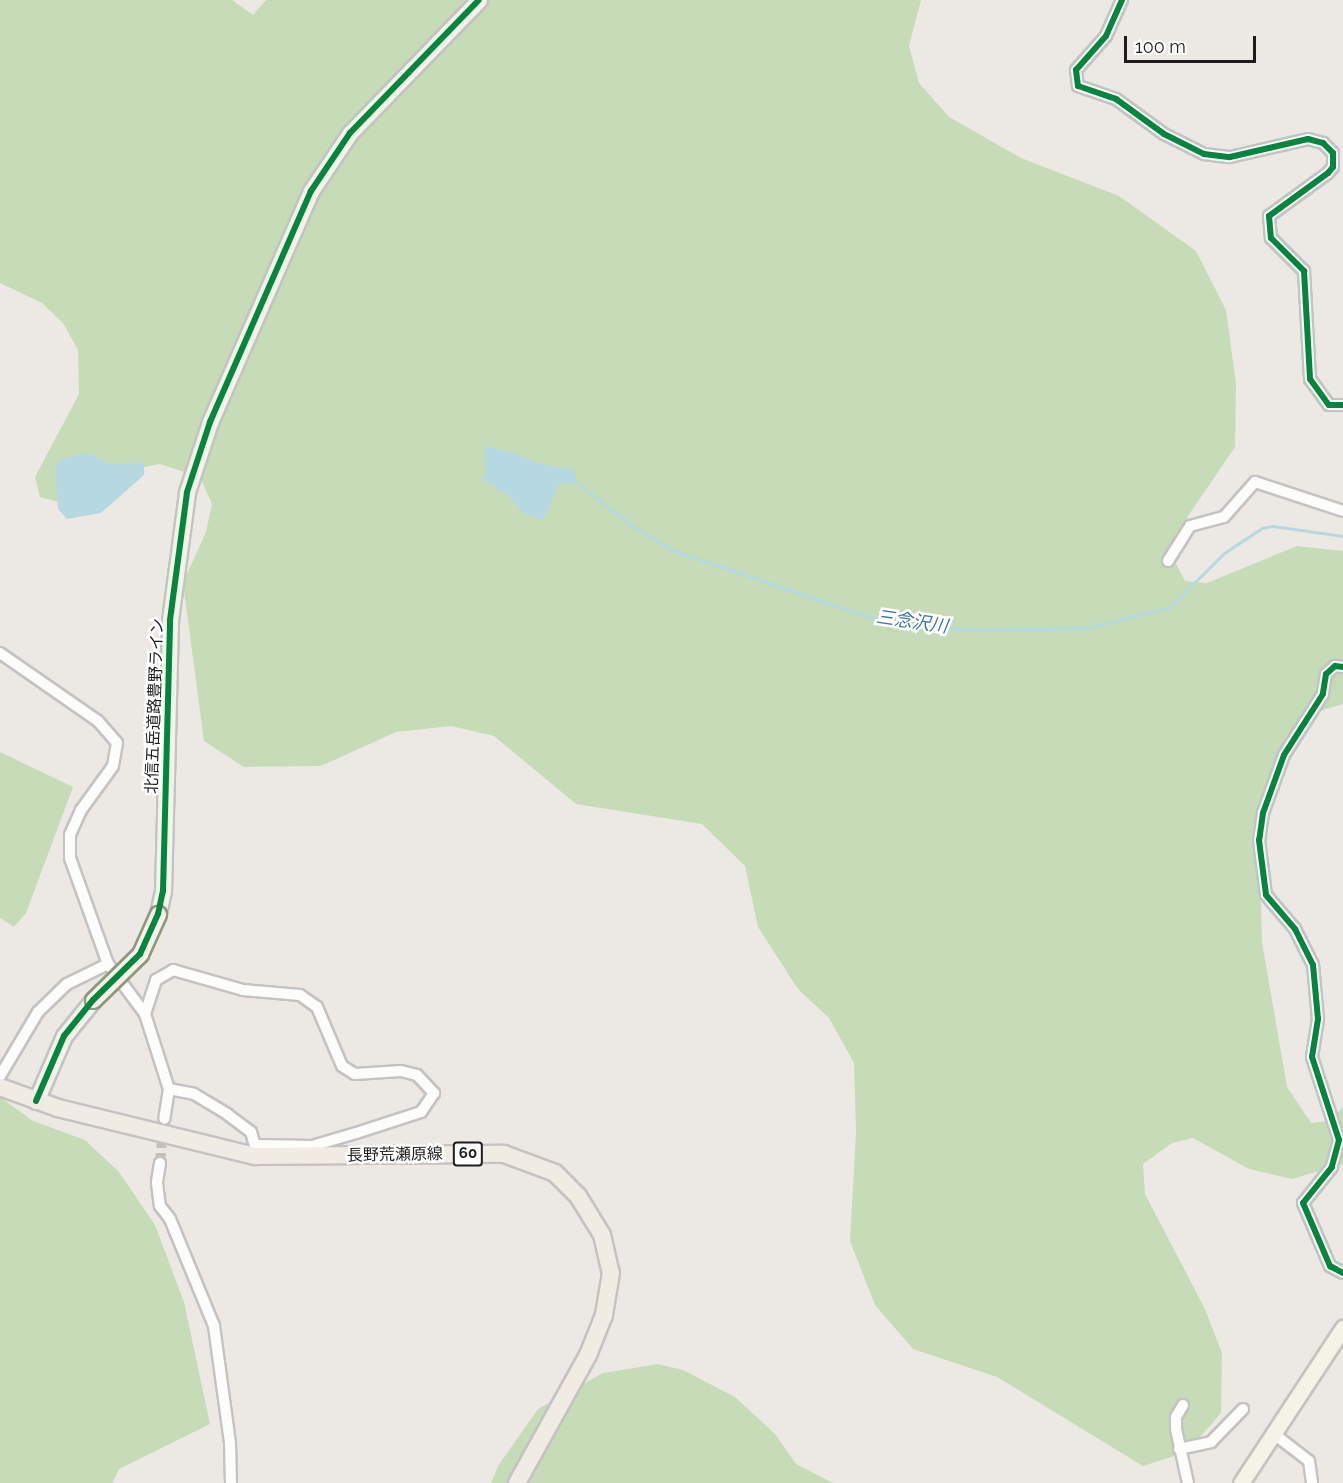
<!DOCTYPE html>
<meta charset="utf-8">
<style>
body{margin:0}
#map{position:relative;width:1343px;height:1483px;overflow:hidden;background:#ece9e4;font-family:Raleway,"Noto Sans JP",sans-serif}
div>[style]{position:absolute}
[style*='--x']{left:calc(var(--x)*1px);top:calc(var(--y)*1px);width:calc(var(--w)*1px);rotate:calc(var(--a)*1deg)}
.forest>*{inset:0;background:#c5dcb7}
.water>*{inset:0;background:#b5d8e1}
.stream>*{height:3px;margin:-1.5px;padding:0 1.5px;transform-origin:1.5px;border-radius:1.5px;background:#b5d8e1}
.river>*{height:16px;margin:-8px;padding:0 8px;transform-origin:8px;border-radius:8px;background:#b5d8e1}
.street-tunnel>*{height:10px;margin-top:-5px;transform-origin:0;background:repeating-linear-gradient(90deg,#c3c0bc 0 10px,transparent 0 15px)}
.roads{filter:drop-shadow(2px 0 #c4c3c1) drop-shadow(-2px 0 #c4c3c1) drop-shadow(0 2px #c4c3c1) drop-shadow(0 -2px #c4c3c1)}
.street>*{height:10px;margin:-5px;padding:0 5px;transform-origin:5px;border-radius:5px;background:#fcfcfb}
.secondary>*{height:15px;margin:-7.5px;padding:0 7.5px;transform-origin:7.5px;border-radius:7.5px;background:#f3f3e8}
.primary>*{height:16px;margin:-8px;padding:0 8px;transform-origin:8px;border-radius:8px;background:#f0ebe3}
.bridges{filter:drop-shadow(2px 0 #94957c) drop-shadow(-2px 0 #94957c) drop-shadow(0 2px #94957c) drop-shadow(0 -2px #94957c)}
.secondary-bridge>*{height:15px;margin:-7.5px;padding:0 7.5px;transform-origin:7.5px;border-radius:7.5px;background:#f3f3e8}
.cycleway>*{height:6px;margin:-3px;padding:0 3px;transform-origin:3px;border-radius:3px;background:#00873e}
span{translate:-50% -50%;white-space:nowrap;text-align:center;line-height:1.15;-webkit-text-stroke:5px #fff;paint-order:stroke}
.shield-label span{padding:2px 4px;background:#fff;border:2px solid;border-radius:4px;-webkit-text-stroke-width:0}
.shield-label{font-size:15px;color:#1d1d1d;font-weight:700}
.street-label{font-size:16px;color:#1d1d1d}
.water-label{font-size:18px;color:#4076ab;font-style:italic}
.scale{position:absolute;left:1124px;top:36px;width:132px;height:27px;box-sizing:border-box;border:3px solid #1d1d1d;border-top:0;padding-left:8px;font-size:18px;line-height:21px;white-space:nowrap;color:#1d1d1d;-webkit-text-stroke:4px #fff;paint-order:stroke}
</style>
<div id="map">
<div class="forest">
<div style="clip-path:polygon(0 0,232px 0,253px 15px,266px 0,921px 0,909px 46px,919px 83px,949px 117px,1021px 158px,1119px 196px,1196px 251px,1226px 310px,1236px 384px,1235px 447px,1188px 516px,1173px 558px,1185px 581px,1207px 583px,1297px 546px,1343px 551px,1343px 704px,1304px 716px,1279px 749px,1263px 805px,1260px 870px,1262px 942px,1287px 1087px,1311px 1123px,1330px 1121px,1343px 1107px,1343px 1164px,1292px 1179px,1249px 1169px,1193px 1138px,1172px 1143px,1143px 1164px,1145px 1194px,1205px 1309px,1222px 1353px,1221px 1413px,1187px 1452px,1143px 1466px,997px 1377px,913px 1349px,875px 1305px,850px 1241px,856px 1133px,854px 1063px,829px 1018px,798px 989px,758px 927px,745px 866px,702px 824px,576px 804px,494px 736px,451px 726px,396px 732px,321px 766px,244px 767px,204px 741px,183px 583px,206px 532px,212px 504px,200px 477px,160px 464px,123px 471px,62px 503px,40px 497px,35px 477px,79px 394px,78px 350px,63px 323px,42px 303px,0 283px)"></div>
<div style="clip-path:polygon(0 752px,73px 787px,26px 913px,14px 927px,0 918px)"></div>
<div style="clip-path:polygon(0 1097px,33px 1121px,85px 1140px,119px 1172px,155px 1225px,184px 1302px,210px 1424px,119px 1469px,112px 1483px,0 1483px)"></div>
<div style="clip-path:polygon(658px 1364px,683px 1370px,735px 1397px,775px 1434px,796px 1464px,833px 1483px,491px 1483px,498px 1466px,538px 1409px,603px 1373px)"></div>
</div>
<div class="water">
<div style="clip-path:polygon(484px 446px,513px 453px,558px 472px,559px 483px,543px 521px,522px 512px,509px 496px,482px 479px,486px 471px)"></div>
<div style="clip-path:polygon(88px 453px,109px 464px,144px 463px,144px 475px,101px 513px,67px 519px,58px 509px,55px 467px,62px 459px)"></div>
</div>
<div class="stream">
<div style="--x:568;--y:476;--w:78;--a:37.7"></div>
<div style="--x:630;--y:524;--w:49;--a:31.8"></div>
<div style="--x:672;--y:550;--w:215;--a:18.7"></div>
<div style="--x:876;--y:619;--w:49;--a:8.1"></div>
<div style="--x:925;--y:626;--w:51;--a:4.5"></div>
<div style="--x:976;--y:630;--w:110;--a:-1"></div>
<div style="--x:1086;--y:628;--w:87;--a:-14"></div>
<div style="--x:1170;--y:607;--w:76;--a:-45"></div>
<div style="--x:1224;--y:553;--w:45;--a:-33.3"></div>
<div style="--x:1262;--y:528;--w:11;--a:-10"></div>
<div style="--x:1273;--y:526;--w:71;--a:8.1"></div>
</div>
<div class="river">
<div style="--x:538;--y:472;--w:30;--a:8"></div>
</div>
<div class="street-tunnel">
<div style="--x:160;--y:1163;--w:33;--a:-85"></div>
</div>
<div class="roads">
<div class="street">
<div style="--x:1122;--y:0;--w:39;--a:114"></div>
<div style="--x:1106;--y:36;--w:45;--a:131.4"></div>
<div style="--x:1076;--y:70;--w:16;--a:83"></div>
<div style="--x:1078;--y:86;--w:40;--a:18.9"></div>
<div style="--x:1116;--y:99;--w:59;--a:36.1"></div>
<div style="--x:1164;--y:134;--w:45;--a:26.6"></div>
<div style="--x:1204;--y:154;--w:26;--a:7"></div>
<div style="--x:1230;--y:157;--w:80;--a:-13"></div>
<div style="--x:1308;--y:139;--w:16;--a:15"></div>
<div style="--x:1323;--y:143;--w:14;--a:45"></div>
<div style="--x:1333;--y:153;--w:14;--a:90"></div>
<div style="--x:1333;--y:167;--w:8;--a:130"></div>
<div style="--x:1328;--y:173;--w:73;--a:143.9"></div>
<div style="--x:1269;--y:216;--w:22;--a:85"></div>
<div style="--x:1271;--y:238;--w:47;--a:45"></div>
<div style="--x:1304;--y:271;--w:108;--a:86.8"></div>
<div style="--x:1310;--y:379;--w:32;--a:54"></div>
<div style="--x:1329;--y:405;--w:14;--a:0"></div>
<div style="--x:1168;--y:561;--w:41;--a:-57.8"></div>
<div style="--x:1190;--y:526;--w:35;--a:-15"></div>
<div style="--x:1224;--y:517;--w:47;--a:-48.5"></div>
<div style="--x:1255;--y:482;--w:93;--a:18.2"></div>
<div style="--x:0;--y:653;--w:119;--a:34.8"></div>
<div style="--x:98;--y:721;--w:29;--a:49"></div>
<div style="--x:117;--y:743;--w:23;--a:100"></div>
<div style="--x:113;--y:766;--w:54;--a:126"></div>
<div style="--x:81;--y:810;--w:27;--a:114"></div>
<div style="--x:70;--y:835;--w:23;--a:90"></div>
<div style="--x:70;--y:858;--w:113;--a:70.3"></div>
<div style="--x:108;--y:964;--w:62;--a:53.5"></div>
<div style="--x:145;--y:1014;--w:79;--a:72.3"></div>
<div style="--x:169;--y:1089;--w:30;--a:99"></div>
<div style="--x:1343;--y:667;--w:8;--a:-173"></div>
<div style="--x:1335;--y:666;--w:12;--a:138"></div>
<div style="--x:1326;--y:674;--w:20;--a:99"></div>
<div style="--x:1323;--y:694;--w:72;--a:122.6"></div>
<div style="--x:1284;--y:755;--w:62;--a:109.9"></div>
<div style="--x:1263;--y:813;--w:27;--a:98"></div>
<div style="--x:1259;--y:840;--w:55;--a:82.7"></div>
<div style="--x:1266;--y:895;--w:45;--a:49.5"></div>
<div style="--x:1295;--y:929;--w:40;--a:63.4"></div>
<div style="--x:1313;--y:965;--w:54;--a:84.7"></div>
<div style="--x:1318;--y:1019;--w:38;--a:99"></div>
<div style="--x:1312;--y:1057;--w:87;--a:72"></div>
<div style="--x:1339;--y:1140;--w:28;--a:105"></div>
<div style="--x:1332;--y:1167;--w:46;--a:128.9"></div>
<div style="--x:1303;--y:1203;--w:69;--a:66.8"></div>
<div style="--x:1330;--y:1266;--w:15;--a:28"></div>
<div style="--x:145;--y:1014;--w:36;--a:-72"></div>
<div style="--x:156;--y:980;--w:20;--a:-30"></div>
<div style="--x:173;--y:970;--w:73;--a:15.9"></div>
<div style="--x:243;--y:990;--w:57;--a:5"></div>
<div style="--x:300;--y:995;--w:21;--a:35"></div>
<div style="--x:317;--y:1007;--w:64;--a:67"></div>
<div style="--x:342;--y:1066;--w:15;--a:32"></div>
<div style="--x:355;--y:1074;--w:46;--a:-3.7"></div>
<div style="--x:401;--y:1071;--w:16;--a:14"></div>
<div style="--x:417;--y:1075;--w:25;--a:47"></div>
<div style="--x:434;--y:1093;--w:23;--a:124"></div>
<div style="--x:421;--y:1112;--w:68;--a:162.1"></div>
<div style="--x:356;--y:1133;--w:46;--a:163.5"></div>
<div style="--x:312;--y:1146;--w:54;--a:-178.9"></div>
<div style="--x:0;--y:1076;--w:74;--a:-59.3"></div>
<div style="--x:38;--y:1012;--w:40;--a:-44"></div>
<div style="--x:67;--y:984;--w:46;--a:-26"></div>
<div style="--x:169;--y:1089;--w:25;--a:11"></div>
<div style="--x:194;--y:1094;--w:39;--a:31"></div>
<div style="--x:227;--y:1114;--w:30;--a:37"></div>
<div style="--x:251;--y:1132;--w:19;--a:74"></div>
<div style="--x:160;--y:1163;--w:20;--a:99"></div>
<div style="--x:157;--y:1183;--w:23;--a:83"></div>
<div style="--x:160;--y:1206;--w:16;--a:52"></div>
<div style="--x:170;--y:1219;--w:116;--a:67.6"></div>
<div style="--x:214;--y:1326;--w:118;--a:82.2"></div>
<div style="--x:230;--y:1443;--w:40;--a:88.6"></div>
<div style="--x:1183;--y:1405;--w:14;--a:120"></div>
<div style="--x:1176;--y:1417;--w:12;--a:90"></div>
<div style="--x:1176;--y:1429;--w:55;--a:77.5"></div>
<div style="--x:1274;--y:1434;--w:44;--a:37.6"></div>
<div style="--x:1309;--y:1461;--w:22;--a:82"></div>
<div style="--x:1179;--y:1449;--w:33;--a:-12"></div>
<div style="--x:1211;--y:1442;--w:46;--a:-45.9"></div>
</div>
<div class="secondary">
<div style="--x:158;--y:914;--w:24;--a:-78"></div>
<div style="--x:163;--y:891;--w:271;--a:-88.5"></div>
<div style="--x:170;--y:620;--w:129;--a:-82.4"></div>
<div style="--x:187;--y:492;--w:74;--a:-71.8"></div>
<div style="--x:210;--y:422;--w:252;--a:-66.4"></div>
<div style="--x:311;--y:191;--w:70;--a:-56.1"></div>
<div style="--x:350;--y:133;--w:185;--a:-45.9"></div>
<div style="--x:36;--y:1101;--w:71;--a:-66.7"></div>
<div style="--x:64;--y:1036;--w:46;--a:-51.1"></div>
<div style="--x:1241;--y:1483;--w:186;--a:-56.7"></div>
</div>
<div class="primary">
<div style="--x:0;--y:1087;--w:62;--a:19.9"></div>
<div style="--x:58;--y:1108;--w:203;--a:13.7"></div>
<div style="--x:255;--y:1156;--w:249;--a:-0.5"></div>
<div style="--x:504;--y:1154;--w:54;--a:20.4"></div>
<div style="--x:555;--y:1173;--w:33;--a:45"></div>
<div style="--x:578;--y:1196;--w:46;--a:58.4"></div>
<div style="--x:602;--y:1235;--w:39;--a:77"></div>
<div style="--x:611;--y:1273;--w:43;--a:99.5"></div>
<div style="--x:604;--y:1315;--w:43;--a:111.8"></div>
<div style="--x:588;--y:1355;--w:146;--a:119"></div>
</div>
</div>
<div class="bridges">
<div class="secondary-bridge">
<div style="--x:93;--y:1000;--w:66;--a:-44.4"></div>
<div style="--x:140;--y:954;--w:44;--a:-65.8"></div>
</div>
</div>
<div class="cycleway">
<div style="--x:1122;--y:0;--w:39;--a:114"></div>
<div style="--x:1106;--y:36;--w:45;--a:131.4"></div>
<div style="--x:1076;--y:70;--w:16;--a:83"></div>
<div style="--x:1078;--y:86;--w:40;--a:18.9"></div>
<div style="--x:1116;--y:99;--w:59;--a:36.1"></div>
<div style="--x:1164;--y:134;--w:45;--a:26.6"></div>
<div style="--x:1204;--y:154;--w:26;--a:7"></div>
<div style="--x:1230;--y:157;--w:80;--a:-13"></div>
<div style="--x:1308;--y:139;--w:16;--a:15"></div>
<div style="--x:1323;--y:143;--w:14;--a:45"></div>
<div style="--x:1333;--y:153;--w:14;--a:90"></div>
<div style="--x:1333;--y:167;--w:8;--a:130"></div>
<div style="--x:1328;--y:173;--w:73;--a:143.9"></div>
<div style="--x:1269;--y:216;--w:22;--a:85"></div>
<div style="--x:1271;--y:238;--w:47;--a:45"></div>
<div style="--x:1304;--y:271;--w:108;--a:86.8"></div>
<div style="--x:1310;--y:379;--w:32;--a:54"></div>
<div style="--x:1329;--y:405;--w:14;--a:0"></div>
<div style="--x:1343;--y:667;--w:8;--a:-173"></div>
<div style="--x:1335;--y:666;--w:12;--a:138"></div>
<div style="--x:1326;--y:674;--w:20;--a:99"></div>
<div style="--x:1323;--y:694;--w:72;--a:122.6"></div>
<div style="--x:1284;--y:755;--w:62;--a:109.9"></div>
<div style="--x:1263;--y:813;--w:27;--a:98"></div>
<div style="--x:1259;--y:840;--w:55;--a:82.7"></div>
<div style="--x:1266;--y:895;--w:45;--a:49.5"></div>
<div style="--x:1295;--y:929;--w:40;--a:63.4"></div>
<div style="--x:1313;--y:965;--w:54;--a:84.7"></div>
<div style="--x:1318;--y:1019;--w:38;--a:99"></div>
<div style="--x:1312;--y:1057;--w:87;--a:72"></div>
<div style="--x:1339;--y:1140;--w:28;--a:105"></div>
<div style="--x:1332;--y:1167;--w:46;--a:128.9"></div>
<div style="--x:1303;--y:1203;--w:69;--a:66.8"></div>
<div style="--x:1330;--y:1266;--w:15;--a:28"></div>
<div style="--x:36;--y:1101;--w:71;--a:-66.7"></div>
<div style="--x:64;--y:1036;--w:46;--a:-51.1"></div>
<div style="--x:93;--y:1000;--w:66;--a:-44.4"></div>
<div style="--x:140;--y:954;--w:44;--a:-65.8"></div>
<div style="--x:158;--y:914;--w:24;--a:-78"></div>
<div style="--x:163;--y:891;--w:271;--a:-88.5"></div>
<div style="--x:170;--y:620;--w:129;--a:-82.4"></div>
<div style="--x:187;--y:492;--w:74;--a:-71.8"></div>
<div style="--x:210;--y:422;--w:252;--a:-66.4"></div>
<div style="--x:311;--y:191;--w:70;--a:-56.1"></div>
<div style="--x:350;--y:133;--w:185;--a:-45.9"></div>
</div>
<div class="shield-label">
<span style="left:468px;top:1154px">60</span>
</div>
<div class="street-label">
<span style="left:155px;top:706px;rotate:-88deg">北信五岳道路豊野ライン</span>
<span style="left:395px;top:1155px;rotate:-1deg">長野荒瀬原線</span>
</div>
<div class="water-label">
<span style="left:912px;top:622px;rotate:8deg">三念沢川</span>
</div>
<div class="scale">100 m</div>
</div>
